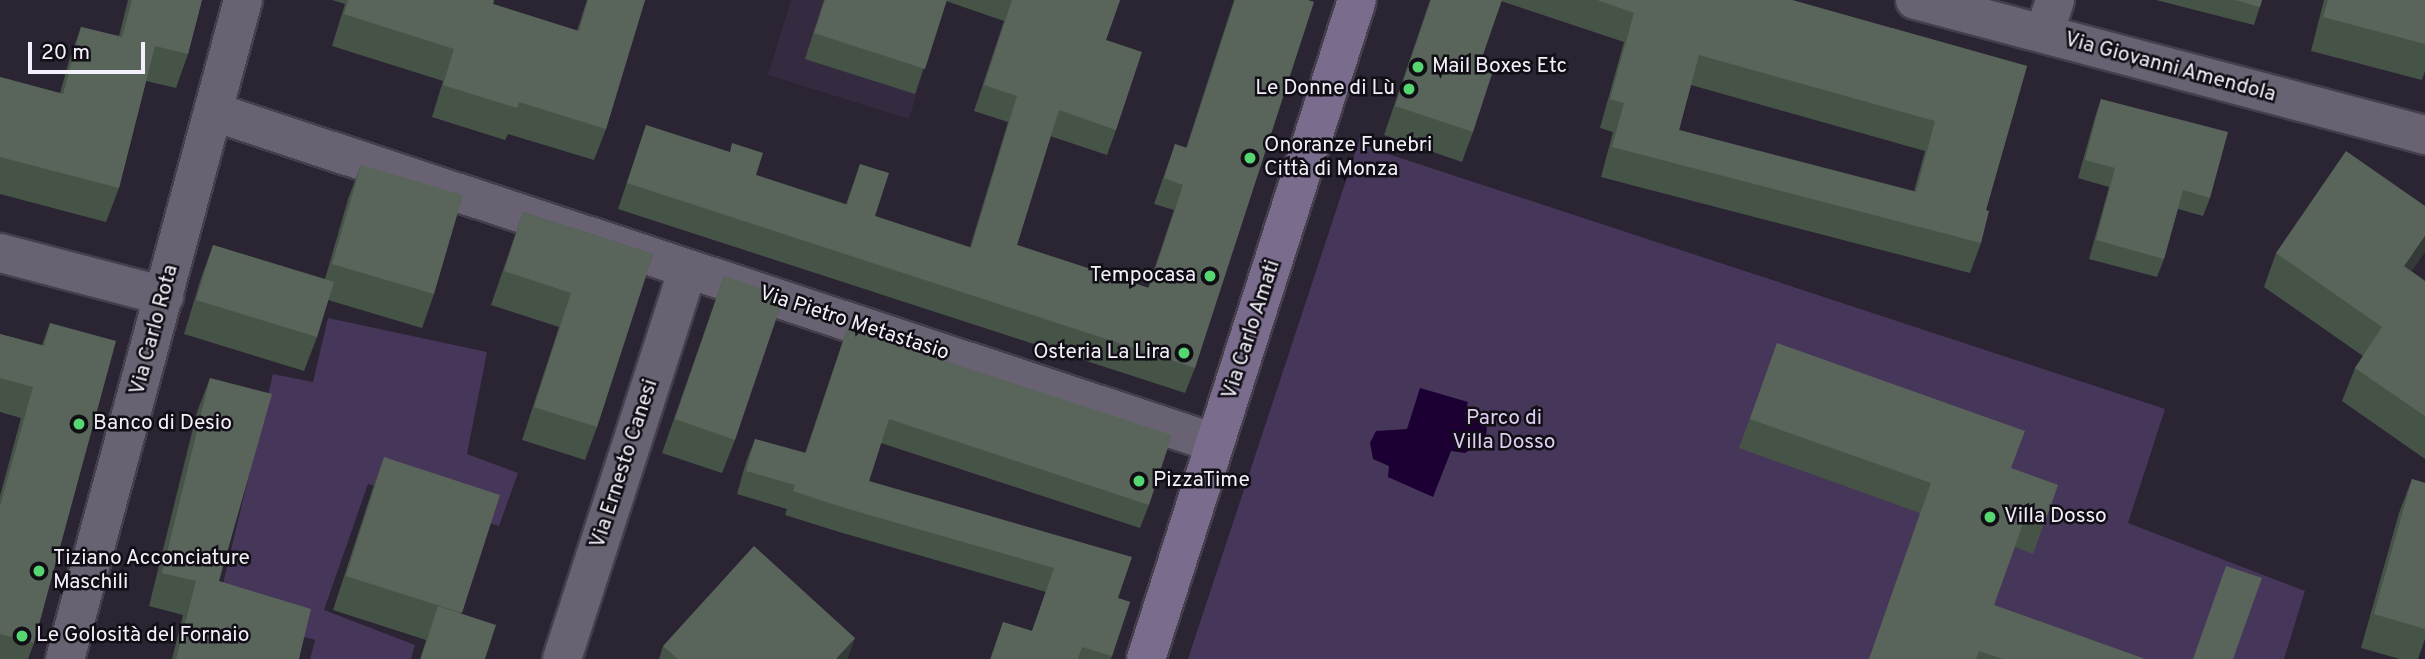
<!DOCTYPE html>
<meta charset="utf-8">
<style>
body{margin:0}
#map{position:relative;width:2425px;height:659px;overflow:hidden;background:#2a2433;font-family:Overpass,sans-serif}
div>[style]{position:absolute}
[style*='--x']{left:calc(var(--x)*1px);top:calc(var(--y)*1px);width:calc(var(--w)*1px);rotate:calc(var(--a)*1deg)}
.built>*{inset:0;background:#342b40}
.green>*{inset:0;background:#463659}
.water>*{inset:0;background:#1c0034}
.roads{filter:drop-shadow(2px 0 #443f4b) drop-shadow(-2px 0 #443f4b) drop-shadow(0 2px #443f4b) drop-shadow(0 -2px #443f4b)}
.street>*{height:38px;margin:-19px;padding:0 19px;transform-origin:19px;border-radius:19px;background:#696273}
.secondary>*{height:38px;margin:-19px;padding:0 19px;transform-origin:19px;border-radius:19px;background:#7a6c8c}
.wall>*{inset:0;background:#465448}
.shaded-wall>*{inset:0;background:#333a38}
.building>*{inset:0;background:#59655b}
.dots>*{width:19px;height:19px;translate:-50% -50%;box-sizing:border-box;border:4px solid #110e15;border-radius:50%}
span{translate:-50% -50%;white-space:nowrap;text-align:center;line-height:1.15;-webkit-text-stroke:5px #110e15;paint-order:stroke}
.poi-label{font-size:21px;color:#f4f0fa}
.left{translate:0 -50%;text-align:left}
.right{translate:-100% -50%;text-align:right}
.street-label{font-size:21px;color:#f4f0fa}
.park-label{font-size:21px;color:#ddcef2}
.scale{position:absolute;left:28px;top:42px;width:117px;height:32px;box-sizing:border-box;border:4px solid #f4f0fa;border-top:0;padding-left:9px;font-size:21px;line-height:24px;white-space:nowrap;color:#f4f0fa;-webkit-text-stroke:5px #110e15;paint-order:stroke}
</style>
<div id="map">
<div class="built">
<div style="clip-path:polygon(791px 0,945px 0,909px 119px,768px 75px)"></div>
</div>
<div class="green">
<div style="clip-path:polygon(1360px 138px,1376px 150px,2165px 409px,2128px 523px,2305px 591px,2284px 659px,1188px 659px)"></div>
<div style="clip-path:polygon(328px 318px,487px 352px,467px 454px,518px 473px,499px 526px,368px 484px,324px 610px,415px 645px,411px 659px,310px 659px,315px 640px,216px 613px,273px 374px,313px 382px)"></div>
</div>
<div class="water">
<div style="clip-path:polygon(1420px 388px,1468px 402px,1465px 415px,1479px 419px,1487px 428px,1485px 441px,1465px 453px,1451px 451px,1433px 497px,1388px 477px,1389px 466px,1373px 459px,1370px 443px,1376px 431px,1407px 429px)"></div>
</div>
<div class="roads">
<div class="street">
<div style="--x:1915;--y:0;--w:528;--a:14.83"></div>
<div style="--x:2044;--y:34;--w:36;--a:-72"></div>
<div style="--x:214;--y:112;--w:1054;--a:18.3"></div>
<div style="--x:0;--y:253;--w:170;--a:14.7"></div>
<div style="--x:65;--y:659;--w:683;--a:-74.88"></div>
<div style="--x:562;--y:659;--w:409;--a:-72.1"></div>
</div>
<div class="secondary">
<div style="--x:1146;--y:659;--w:692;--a:-72.25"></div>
</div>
</div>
<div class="wall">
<div style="clip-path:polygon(128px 0,202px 0,188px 54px,176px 88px,146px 81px,119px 188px,106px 222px,0 194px,0 77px,60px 93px,69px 61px,81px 27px,119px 36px)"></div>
<div style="clip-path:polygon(332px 0,494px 0,493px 4px,577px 31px,587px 0,645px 0,606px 129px,594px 160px,508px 134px,505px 140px,432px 117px,443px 81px,332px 46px,345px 4px)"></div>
<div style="clip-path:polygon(824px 0,1120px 0,1106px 40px,1116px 130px,1107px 155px,1050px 136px,1017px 245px,1148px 288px,1174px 210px,1154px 204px,1175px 144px,1186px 148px,1234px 0,1308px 0,1195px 368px,1185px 393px,618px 209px,646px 125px,756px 175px,846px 204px,860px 164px,875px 216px,970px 247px,1008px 122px,974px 111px,1004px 21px,946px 1px,915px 94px,805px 59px)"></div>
<div style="clip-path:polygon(evenodd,1430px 0,1792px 0,2027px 66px,1986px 210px,1981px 243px,1970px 273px,1601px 177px,1613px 132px,1600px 128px,1624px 42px,1501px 1px,1478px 69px,1473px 132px,1462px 162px,1384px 135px,1430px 0,1691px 85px,1925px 151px,1914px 191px,1679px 130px,1691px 85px)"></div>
<div style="clip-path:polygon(2156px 0,2262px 0,2254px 25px)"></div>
<div style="clip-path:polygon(2324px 0,2425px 0,2425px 71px,2422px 80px,2311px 51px)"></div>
<div style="clip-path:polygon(2101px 99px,2210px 198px,2203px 216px,2178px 209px,2164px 259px,2157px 277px,2089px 259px,2109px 187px,2078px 178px,2095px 117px)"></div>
<div style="clip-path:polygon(361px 165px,434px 294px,422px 328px,328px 300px,317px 337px,304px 371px,184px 334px,201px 278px,213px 245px,325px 279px,348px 199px)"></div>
<div style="clip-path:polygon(523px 212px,653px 254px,597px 427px,585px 460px,522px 440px,559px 327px,491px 305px)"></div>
<div style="clip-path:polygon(2425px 252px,2411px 271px,2425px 281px,2425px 459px,2342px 401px,2355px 368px,2363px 356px,2264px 287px,2276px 253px)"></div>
<div style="clip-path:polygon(724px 276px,735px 440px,722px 473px,662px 453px)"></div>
<div style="clip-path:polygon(50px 323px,34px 643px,28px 659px,0 659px,0 496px,21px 418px,0 412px,0 334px,42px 345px)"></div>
<div style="clip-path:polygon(847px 329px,1149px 505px,1140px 528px,881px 443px,869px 481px,1118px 598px,1130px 602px,1111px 659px,990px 659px,1003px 622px,1032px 631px,1046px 592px,836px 531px,785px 515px,787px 509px,737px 494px,746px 462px,755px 439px,805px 453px)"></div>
<div style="clip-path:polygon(1777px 343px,2012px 469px,2058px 485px,2033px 554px,2015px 547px,1994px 605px,2145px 659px,1869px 659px,1920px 513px,1739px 448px)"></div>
<div style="clip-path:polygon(210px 378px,219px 581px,299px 659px,172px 659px,183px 615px,149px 606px,197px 412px)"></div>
<div style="clip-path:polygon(384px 457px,461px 614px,485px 659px,420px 659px,426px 640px,333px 610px,372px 491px)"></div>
<div style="clip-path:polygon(2412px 479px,2425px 483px,2425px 639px,2418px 659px,2400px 659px,2361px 648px,2399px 513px)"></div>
<div style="clip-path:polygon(855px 638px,847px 659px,659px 659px,663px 646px)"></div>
</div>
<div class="shaded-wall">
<div style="clip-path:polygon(2425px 236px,2425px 252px,2392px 300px,2404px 266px)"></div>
<div style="clip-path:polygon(855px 638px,847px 659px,836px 659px)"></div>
</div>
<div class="building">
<div style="clip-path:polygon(132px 0,202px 0,188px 54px,155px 46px,119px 188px,0 157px,0 77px,63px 94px,81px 27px,122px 37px)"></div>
<div style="clip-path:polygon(348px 0,494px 0,493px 4px,579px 31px,588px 0,645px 0,606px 129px,519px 102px,517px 108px,443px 85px,454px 49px,344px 14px)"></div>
<div style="clip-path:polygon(825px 0,947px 0,925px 69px,814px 33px)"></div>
<div style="clip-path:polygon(1012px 0,1120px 0,1106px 40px,1142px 52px,1116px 130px,1059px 110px,1017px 245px,1149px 288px,1183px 185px,1164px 178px,1175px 144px,1187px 148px,1235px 0,1308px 0,1314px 2px,1195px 368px,627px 183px,646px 125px,730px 152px,732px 143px,763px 153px,756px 175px,847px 205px,860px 164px,889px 173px,875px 216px,971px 248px,1017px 96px,984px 85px)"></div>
<div style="clip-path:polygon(1431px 0,1502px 0,1478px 69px,1492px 74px,1473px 132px,1395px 106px)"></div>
<div style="clip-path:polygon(evenodd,1597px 0,1792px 0,2027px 66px,1986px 210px,1989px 211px,1981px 243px,1612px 147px,1624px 103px,1610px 99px,1634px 13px,1597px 0,1699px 55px,1935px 121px,1916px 192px,1679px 130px,1699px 55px)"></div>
<div style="clip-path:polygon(2235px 0,2262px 0,2260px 7px)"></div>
<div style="clip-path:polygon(2328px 0,2425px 0,2425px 44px,2323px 17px)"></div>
<div style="clip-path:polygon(2101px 99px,2228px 132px,2210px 198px,2183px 190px,2164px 259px,2096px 240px,2115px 168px,2085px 160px)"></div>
<div style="clip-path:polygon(2346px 151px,2425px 206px,2425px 236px,2404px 266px,2425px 281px,2425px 416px,2355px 368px,2382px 327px,2276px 253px)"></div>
<div style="clip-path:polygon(361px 165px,463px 195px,434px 294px,332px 264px)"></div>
<div style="clip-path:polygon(523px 212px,653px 254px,597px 427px,534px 407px,571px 293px,504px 271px)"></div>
<div style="clip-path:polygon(213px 245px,334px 282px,317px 337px,196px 300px)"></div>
<div style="clip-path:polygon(724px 276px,784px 296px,735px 440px,675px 419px)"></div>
<div style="clip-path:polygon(50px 323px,116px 341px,34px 643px,0 634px,0 506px,33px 387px,0 378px,0 334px,44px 346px)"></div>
<div style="clip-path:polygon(847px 329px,1172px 435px,1149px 505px,889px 419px,869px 481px,1132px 557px,1118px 598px,1130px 602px,1112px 656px,1082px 647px,1078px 659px,991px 659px,1003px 622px,1032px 631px,1054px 568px,845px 508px,793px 491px,795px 485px,746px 471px,755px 439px,806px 453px)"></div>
<div style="clip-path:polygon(1777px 343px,2025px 431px,2011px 468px,2058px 485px,2044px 525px,2025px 518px,1994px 605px,2145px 659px,2003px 659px,1979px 651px,1976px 659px,1869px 659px,1931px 483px,1750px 419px)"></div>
<div style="clip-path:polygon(210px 378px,272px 394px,219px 581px,311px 609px,299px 659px,176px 659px,196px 581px,162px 573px)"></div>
<div style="clip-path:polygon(384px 457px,500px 495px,462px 613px,346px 576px)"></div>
<div style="clip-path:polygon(2412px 479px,2425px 483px,2425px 629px,2374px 614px)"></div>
<div style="clip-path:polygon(754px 546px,855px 638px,836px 659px,678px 659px,663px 646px)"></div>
<div style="clip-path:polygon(2226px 566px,2262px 578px,2233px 659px,2193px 659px)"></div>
<div style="clip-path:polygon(438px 606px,496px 625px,485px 659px,421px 659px)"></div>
</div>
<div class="dots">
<div style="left:1418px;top:67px;background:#56d671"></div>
<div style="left:1409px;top:89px;background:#56d671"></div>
<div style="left:1250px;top:158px;background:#56d671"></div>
<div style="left:1210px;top:276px;background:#56d671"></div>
<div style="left:1184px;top:353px;background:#56d671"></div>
<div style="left:79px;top:424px;background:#56d671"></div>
<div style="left:1139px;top:481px;background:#56d671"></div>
<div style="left:1990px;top:517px;background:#56d671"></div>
<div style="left:39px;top:571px;background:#56d671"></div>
<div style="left:22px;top:636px;background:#56d671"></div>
</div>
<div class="poi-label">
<span class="left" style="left:1432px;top:67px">Mail Boxes Etc</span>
<span class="right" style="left:1395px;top:89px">Le Donne di Lù</span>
<span class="left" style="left:1264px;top:158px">Onoranze Funebri<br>Città di Monza</span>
<span class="right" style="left:1196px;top:276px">Tempocasa</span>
<span class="right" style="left:1170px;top:353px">Osteria La Lira</span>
<span class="left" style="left:93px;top:424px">Banco di Desio</span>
<span class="left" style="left:1153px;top:481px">PizzaTime</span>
<span class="left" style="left:2004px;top:517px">Villa Dosso</span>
<span class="left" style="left:53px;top:571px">Tiziano Acconciature<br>Maschili</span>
<span class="left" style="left:36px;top:636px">Le Golosità del Fornaio</span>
</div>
<div class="street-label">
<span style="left:2170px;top:68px;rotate:15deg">Via Giovanni Amendola</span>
<span style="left:854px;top:324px;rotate:18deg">Via Pietro Metastasio</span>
<span style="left:155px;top:330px;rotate:-75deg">Via Carlo Rota</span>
<span style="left:1252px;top:330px;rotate:-72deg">Via Carlo Amati</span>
<span style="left:625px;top:464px;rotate:-72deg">Via Ernesto Canesi</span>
</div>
<div class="park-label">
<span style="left:1504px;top:431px">Parco di<br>Villa Dosso</span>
</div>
<div class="scale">20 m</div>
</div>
